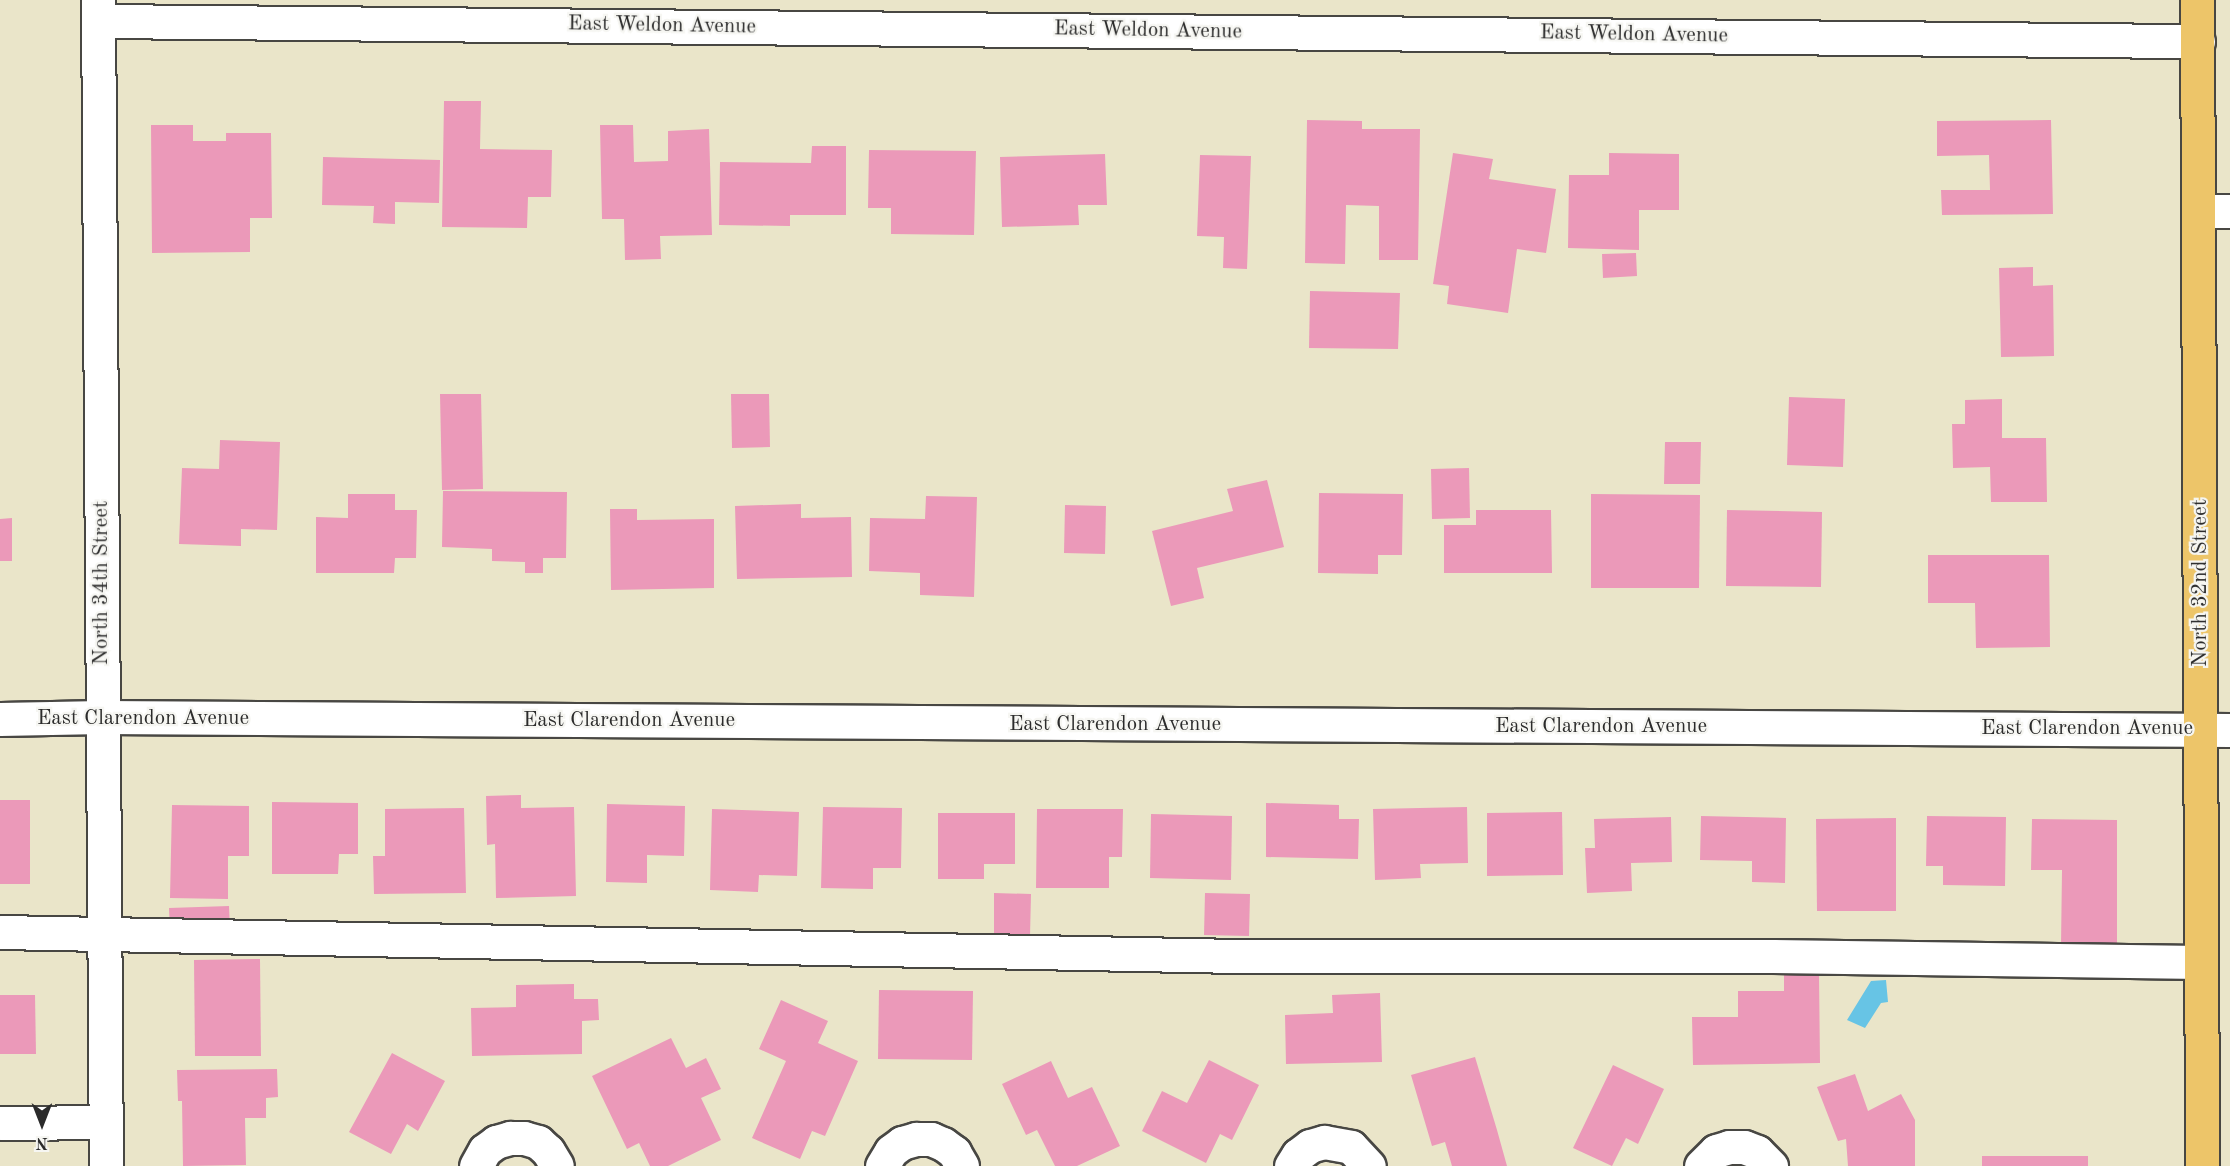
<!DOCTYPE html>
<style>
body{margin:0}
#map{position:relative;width:2230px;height:1166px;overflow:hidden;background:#eae5c9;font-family:"Old Standard TT",serif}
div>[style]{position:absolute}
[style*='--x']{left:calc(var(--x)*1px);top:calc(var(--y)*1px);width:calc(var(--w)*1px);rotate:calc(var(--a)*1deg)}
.water>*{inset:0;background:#67c4e5}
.building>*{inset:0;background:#eb99b9}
.roads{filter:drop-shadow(2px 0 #484743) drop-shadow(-2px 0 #484743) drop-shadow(0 2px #484743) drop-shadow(0 -2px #484743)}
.minor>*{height:33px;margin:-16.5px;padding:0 16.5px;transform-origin:16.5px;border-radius:16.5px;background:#fff}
.major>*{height:33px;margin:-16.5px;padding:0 16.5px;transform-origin:16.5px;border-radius:16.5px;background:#edc569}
span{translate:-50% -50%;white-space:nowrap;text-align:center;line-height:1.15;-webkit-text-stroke:4.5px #f6f6f2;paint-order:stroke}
.street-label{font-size:21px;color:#2b2b2b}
.north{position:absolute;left:12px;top:1094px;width:60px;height:60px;-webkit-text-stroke:4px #f6f6f2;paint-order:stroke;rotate:180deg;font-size:16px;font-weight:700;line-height:24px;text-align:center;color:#2b2b2b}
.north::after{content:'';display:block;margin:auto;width:21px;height:27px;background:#2b2b2b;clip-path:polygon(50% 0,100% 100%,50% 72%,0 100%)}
</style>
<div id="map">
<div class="water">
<div style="clip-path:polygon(1886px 980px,1888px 1002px,1881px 1003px,1865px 1028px,1847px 1020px,1871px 981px)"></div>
</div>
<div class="building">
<div style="clip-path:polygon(444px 101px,481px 101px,480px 149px,552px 150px,551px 197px,528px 197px,527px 228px,442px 227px)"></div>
<div style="clip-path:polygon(1307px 120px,1362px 121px,1362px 129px,1420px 129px,1418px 260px,1379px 260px,1379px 206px,1346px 205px,1345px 264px,1305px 263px)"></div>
<div style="clip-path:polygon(2051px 120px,2053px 214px,1942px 215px,1941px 190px,1990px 190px,1989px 155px,1937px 156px,1937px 121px)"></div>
<div style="clip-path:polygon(151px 125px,193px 125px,193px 141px,226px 141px,226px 133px,271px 133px,272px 218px,250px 218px,250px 252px,152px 253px)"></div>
<div style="clip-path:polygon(600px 125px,633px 125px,634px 162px,668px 161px,668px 131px,709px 129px,712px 235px,660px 236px,661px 259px,625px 260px,624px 219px,602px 219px)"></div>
<div style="clip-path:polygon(812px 146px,846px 146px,846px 215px,790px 215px,790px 226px,719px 225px,720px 162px,811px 163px)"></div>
<div style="clip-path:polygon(869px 150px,976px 151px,974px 235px,891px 234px,891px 208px,868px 208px)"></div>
<div style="clip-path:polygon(1453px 153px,1493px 159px,1489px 179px,1556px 189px,1546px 253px,1517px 249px,1508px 313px,1447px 304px,1449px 286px,1433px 284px)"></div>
<div style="clip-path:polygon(1609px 153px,1679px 154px,1679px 210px,1639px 210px,1639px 250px,1568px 248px,1569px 175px,1609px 175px)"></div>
<div style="clip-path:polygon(1105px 154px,1107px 205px,1078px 205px,1079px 225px,1002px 227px,1000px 157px)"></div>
<div style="clip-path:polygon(1200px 155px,1251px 156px,1247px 269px,1223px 268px,1224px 237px,1197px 236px)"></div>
<div style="clip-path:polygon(323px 157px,440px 160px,439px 203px,395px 202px,395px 224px,373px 223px,374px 206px,322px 205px)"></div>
<div style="clip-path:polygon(1636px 253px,1637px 276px,1603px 278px,1602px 254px)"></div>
<div style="clip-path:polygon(2033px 267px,2033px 286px,2053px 285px,2054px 356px,2001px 357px,1999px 268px)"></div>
<div style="clip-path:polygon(1310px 291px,1400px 293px,1398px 349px,1309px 348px)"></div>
<div style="clip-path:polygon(440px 394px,481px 394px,483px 489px,442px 490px)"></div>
<div style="clip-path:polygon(731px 394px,769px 394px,770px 447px,732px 448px)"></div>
<div style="clip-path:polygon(1789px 397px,1845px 399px,1843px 467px,1787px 465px)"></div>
<div style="clip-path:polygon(2002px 399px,2002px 438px,2046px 438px,2047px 502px,1991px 502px,1990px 467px,1953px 468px,1952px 424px,1965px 424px,1965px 400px)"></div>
<div style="clip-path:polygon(220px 440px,280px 442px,277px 530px,241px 529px,241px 546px,179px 544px,182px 468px,219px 469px)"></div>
<div style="clip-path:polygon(1665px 442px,1701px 442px,1700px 484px,1664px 484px)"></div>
<div style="clip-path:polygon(1469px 468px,1470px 518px,1432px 519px,1431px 469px)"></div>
<div style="clip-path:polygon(1267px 480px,1284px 547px,1197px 568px,1204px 598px,1171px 606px,1152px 531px,1233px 511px,1227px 489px)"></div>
<div style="clip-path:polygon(443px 491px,567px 492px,566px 558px,543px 558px,543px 573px,525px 573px,525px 562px,492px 561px,492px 549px,442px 547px)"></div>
<div style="clip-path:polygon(1319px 493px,1403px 494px,1402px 555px,1378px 555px,1378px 574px,1318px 573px)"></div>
<div style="clip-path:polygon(348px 494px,395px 494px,395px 510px,417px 510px,416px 558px,395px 558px,394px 573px,316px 573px,316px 517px,348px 518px)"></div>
<div style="clip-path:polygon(1591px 494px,1700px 495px,1699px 588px,1591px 588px)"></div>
<div style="clip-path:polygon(926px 496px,977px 497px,974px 597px,920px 595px,920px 573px,869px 571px,870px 518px,925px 519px)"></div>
<div style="clip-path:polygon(801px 504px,801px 518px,851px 517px,852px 577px,737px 579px,735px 506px)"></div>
<div style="clip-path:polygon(1065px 505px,1106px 506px,1105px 554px,1064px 553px)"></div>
<div style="clip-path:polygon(610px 509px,637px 509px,637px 520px,714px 519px,714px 588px,611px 590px)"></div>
<div style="clip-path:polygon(1476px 510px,1551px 510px,1552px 573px,1444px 573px,1444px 525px,1476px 525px)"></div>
<div style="clip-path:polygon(1727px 510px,1822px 512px,1821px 587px,1726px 586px)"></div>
<div style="clip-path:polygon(12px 518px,12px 561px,0 561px,0 519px)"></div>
<div style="clip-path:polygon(1928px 555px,2049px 555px,2050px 647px,1976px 648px,1975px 603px,1928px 603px)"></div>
<div style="clip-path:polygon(521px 795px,521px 808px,574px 807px,576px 896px,496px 898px,495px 844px,487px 845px,486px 796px)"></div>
<div style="clip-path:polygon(0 800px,30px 800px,30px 884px,0 884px)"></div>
<div style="clip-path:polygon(272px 802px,358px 803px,358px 854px,339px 854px,338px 874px,272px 874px)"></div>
<div style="clip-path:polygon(1266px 803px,1339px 805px,1339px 819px,1359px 819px,1358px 859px,1266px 857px)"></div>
<div style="clip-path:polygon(607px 804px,685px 806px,684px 856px,647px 855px,647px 883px,606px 882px)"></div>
<div style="clip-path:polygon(172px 805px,249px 806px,249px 856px,228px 856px,228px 899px,170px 898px)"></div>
<div style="clip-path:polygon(823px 807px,902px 808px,901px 868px,873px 868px,873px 889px,821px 888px)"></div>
<div style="clip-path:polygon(1467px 807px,1468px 863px,1420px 864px,1421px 878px,1375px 880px,1373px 809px)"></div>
<div style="clip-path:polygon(464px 808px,466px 893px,374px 894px,373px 856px,385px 856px,385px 809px)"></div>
<div style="clip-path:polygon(712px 809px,799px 812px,797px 876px,759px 875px,758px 892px,710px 890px)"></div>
<div style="clip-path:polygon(1037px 809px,1123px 809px,1122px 857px,1109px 857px,1109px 888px,1036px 888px)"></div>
<div style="clip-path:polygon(1562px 812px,1563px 875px,1487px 876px,1487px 813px)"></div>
<div style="clip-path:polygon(938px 813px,1015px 813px,1015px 864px,984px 864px,984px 879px,938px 879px)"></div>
<div style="clip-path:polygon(1151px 814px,1232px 816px,1231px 880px,1150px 878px)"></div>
<div style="clip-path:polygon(1701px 816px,1786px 818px,1785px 883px,1752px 882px,1752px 861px,1700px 860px)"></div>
<div style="clip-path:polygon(1927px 816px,2006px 817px,2005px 886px,1943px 885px,1943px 866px,1926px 866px)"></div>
<div style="clip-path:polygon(1671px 817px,1672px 862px,1631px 863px,1632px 891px,1587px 893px,1585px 848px,1595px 848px,1594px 819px)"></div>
<div style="clip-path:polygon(1896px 818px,1896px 911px,1817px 911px,1816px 819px)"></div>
<div style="clip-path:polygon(2032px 819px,2117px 820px,2117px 946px,2061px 945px,2062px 870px,2031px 870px)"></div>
<div style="clip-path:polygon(994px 893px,1031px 894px,1030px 936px,994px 935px)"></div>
<div style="clip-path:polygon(1205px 893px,1250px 894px,1249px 936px,1204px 935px)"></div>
<div style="clip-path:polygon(229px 906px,230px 930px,170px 931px,169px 908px)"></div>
<div style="clip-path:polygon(260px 959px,261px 1056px,195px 1056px,194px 960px)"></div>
<div style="clip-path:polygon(1819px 973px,1820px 1063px,1693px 1065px,1692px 1017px,1738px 1017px,1738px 991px,1784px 991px,1784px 974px)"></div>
<div style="clip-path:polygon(574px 984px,574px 999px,598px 999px,599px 1020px,582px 1021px,582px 1054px,472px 1056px,471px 1008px,516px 1007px,516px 985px)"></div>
<div style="clip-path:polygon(879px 990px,973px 991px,972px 1060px,878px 1059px)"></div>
<div style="clip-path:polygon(1380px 993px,1382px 1062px,1286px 1064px,1285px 1015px,1333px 1013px,1332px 995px)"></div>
<div style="clip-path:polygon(0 995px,35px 995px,36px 1054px,0 1054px)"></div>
<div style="clip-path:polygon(781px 1000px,828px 1021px,818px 1043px,858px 1061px,825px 1136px,812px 1131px,800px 1159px,752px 1138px,786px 1061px,759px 1049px)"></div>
<div style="clip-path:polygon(671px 1038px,686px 1068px,706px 1058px,721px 1089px,701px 1098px,721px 1140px,668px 1166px,650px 1166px,639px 1143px,627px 1149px,592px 1076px)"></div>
<div style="clip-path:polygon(392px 1053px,445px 1081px,418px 1131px,407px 1124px,391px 1154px,349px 1132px)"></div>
<div style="clip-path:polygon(1475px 1057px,1497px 1130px,1507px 1166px,1452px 1166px,1445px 1142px,1432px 1146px,1411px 1075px)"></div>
<div style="clip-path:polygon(1209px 1060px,1259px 1085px,1232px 1140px,1220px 1134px,1206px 1163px,1142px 1131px,1162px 1091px,1187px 1103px)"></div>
<div style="clip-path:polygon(1051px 1061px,1068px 1098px,1092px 1087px,1120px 1146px,1077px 1166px,1055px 1166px,1037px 1130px,1026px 1135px,1002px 1084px)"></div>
<div style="clip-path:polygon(1613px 1065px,1664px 1089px,1638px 1144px,1626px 1138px,1612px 1166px,1573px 1148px)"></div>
<div style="clip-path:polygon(277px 1069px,278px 1097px,266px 1098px,266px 1118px,245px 1118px,246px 1165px,183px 1166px,182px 1101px,178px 1101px,177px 1070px)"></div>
<div style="clip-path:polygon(1855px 1074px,1868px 1111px,1901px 1094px,1915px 1120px,1915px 1166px,1848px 1166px,1846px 1139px,1838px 1141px,1817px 1087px)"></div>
<div style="clip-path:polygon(1982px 1156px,2088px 1156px,2088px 1166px,1982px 1166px)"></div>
</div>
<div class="roads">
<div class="minor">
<div style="--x:98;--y:0;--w:1166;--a:89.61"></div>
<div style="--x:99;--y:21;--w:2099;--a:0.55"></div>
<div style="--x:2199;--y:211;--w:31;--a:0"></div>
<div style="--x:0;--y:719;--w:102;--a:-1.1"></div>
<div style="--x:102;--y:717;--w:2128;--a:0.35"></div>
<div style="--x:0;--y:932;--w:1238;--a:1.11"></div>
<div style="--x:1238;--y:956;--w:535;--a:0"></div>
<div style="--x:1773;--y:956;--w:427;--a:0.8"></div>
<div style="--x:0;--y:1123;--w:106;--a:-0.5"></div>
<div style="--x:476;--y:1166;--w:18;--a:-61"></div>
<div style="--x:485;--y:1150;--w:14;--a:-36"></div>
<div style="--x:496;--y:1142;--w:15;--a:-16"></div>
<div style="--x:510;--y:1138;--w:14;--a:0"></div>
<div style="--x:524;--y:1138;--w:15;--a:16"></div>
<div style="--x:538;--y:1142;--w:13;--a:42"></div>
<div style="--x:548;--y:1151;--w:17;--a:59"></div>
<div style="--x:882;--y:1166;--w:17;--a:-59"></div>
<div style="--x:891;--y:1151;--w:14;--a:-36"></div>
<div style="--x:902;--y:1143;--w:15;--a:-16"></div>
<div style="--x:916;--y:1139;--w:15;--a:0"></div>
<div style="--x:931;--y:1139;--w:13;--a:23"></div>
<div style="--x:943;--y:1144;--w:14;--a:36"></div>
<div style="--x:954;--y:1152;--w:16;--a:60"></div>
<div style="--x:1291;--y:1166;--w:13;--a:-58"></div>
<div style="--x:1298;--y:1155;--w:15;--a:-37"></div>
<div style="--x:1310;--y:1146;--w:15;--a:-16"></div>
<div style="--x:1324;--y:1142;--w:27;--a:10"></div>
<div style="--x:1351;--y:1147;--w:26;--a:47"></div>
<div style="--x:1701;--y:1166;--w:21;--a:-45"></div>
<div style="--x:1716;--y:1151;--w:14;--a:-17"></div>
<div style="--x:1729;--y:1147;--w:15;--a:0"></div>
<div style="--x:1744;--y:1147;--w:14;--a:21"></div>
<div style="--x:1757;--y:1152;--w:20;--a:45"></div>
</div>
<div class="major">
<div style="--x:2197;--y:0;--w:1166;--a:89.75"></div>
</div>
</div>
<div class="street-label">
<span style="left:662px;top:26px;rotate:1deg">East Weldon Avenue</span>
<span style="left:1148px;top:31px;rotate:1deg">East Weldon Avenue</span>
<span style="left:1634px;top:35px;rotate:1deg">East Weldon Avenue</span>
<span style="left:102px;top:583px;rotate:-90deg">North 34th Street</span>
<span style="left:2201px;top:583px;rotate:-90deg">North 32nd Street</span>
<span style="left:143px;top:719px">East Clarendon Avenue</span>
<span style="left:629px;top:721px">East Clarendon Avenue</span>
<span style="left:1115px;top:725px">East Clarendon Avenue</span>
<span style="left:1601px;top:727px">East Clarendon Avenue</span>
<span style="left:2087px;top:729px">East Clarendon Avenue</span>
</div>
<div class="north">N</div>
</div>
